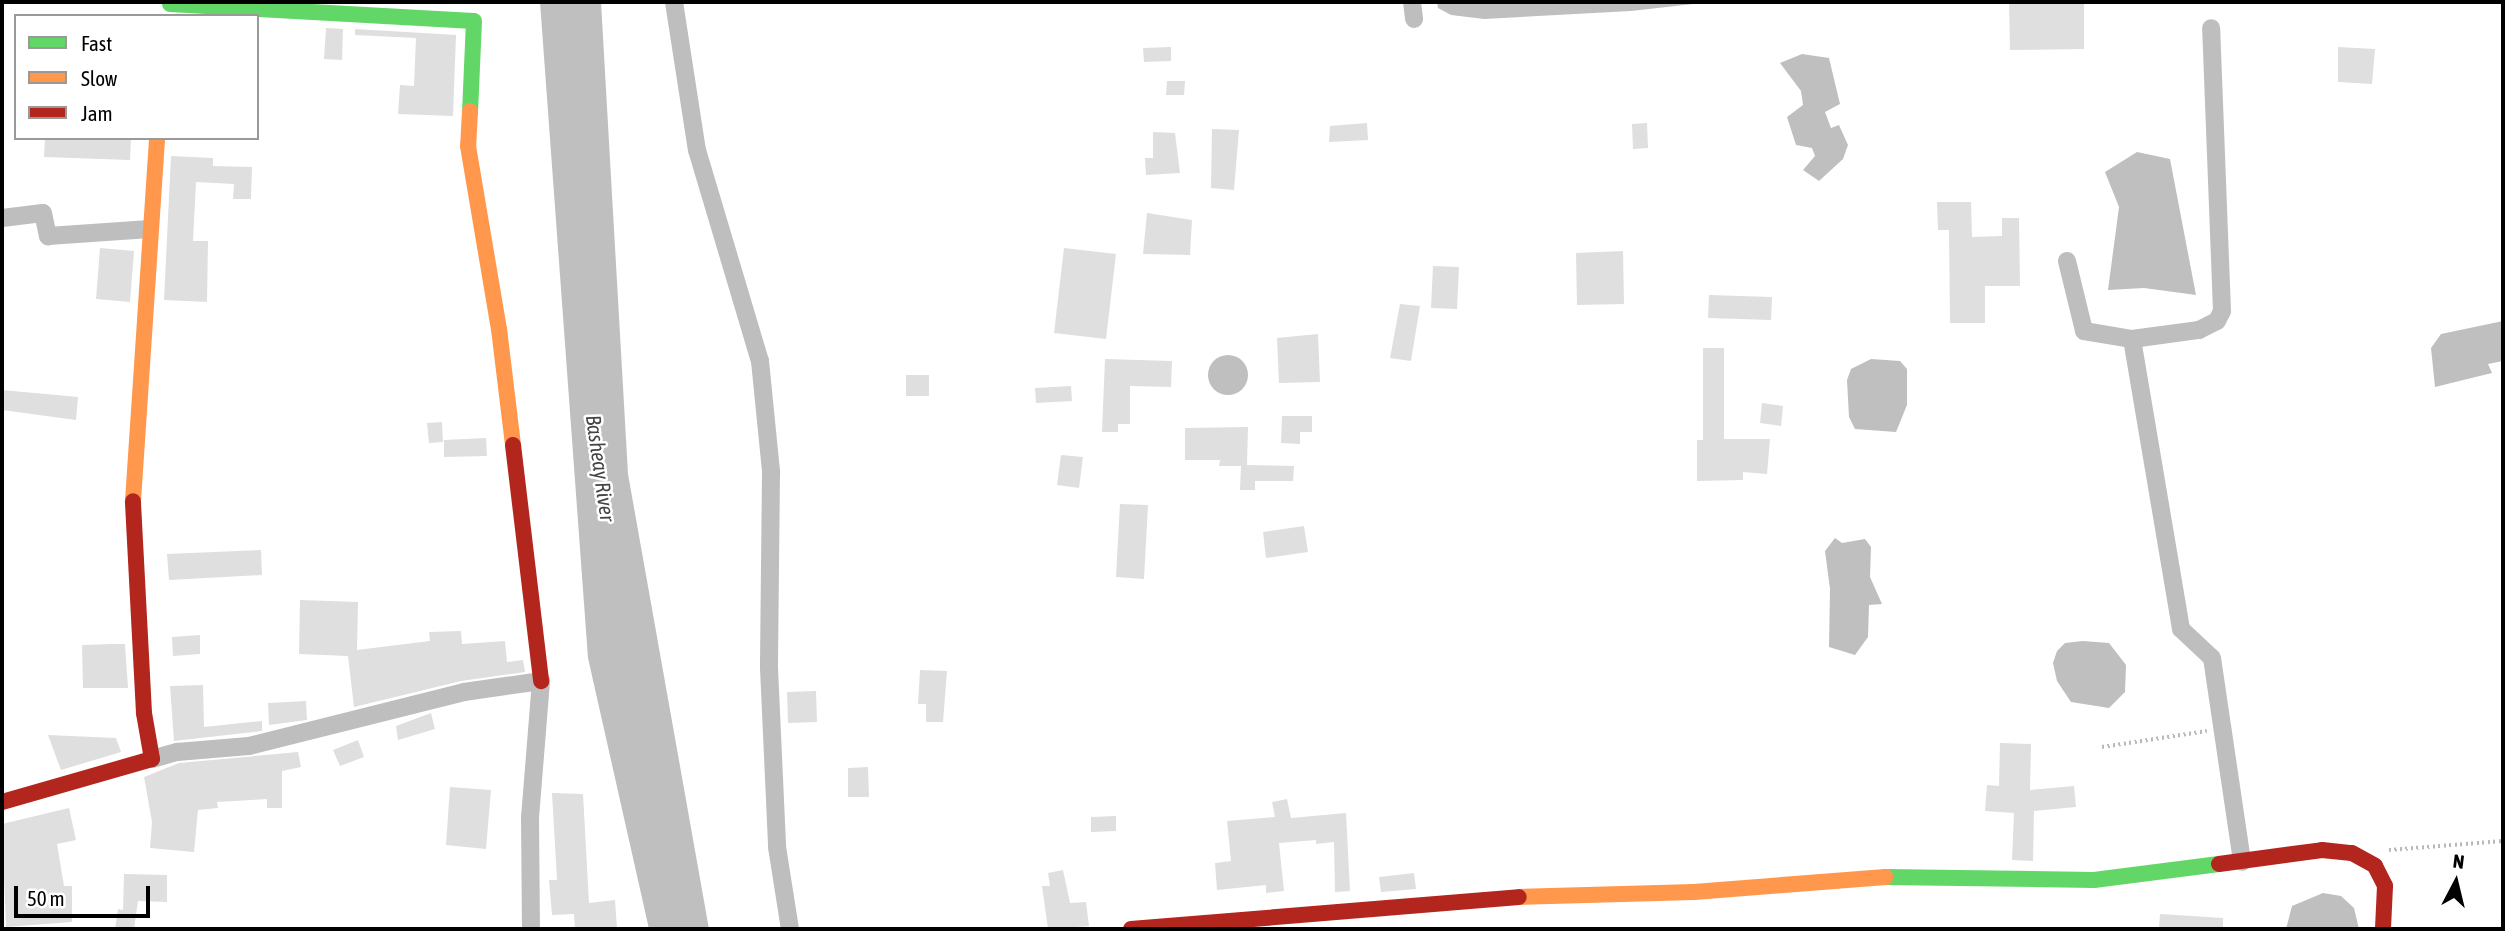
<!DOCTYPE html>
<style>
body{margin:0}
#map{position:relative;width:2505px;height:931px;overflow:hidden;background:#fff;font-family:"Asap Condensed",sans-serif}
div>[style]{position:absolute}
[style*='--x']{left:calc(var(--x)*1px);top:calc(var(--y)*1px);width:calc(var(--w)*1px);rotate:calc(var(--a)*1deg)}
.water>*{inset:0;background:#bfbfbf}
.round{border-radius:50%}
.building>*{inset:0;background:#dfdfdf}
.path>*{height:3.5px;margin-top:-1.75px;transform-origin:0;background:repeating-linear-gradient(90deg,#b9b9b9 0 2px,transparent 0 5.5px)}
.street>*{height:18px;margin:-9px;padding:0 9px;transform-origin:9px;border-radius:9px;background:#bebebe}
.fast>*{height:16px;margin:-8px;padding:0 8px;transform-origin:8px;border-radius:8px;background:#63d668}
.slow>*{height:16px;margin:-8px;padding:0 8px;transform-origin:8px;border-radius:8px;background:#ff974d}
.jam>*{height:16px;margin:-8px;padding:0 8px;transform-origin:8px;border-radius:8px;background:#b3261e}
span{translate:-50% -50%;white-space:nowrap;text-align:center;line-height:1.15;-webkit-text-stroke:5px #fff;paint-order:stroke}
.water-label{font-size:21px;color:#444;font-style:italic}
.frame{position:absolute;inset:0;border:4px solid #000;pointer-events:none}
.legend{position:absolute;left:14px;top:14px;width:245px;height:126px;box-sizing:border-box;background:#fff;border:2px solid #999;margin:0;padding:9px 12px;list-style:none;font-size:21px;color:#000}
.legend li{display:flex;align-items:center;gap:14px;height:35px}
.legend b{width:35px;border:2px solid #999}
.north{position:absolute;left:2421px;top:847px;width:70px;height:70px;-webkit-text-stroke:5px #fff;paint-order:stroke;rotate:7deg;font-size:19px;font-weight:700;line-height:28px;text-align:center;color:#000}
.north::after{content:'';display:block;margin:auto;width:24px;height:32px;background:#000;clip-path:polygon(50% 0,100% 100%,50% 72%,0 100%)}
.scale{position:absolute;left:14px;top:886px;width:136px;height:32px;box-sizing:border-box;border:4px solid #000;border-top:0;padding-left:9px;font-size:21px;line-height:24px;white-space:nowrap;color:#000;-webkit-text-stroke:5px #fff;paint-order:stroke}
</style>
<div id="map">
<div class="water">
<div style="clip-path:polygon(540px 2px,601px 2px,628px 474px,709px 929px,649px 929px,588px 658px)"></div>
<div style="clip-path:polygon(1437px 2px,1711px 2px,1631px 11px,1484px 19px,1451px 15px,1438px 8px)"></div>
<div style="clip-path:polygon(1802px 54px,1829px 58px,1840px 104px,1825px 112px,1831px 128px,1839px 125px,1848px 145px,1843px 159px,1819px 181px,1803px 170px,1815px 156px,1812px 148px,1796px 145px,1787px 117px,1803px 105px,1801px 91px,1780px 63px)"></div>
<div style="clip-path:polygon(2137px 152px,2170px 159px,2196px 295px,2144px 288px,2108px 290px,2119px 207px,2105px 172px)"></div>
<div style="clip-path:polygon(2503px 321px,2503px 361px,2488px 364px,2492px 373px,2435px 387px,2431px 348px,2441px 334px)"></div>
<div class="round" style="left:1208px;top:355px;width:40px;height:40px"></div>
<div style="clip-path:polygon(1871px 359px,1900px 361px,1907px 369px,1907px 405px,1896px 432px,1855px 429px,1849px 417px,1847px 380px,1851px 369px)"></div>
<div style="clip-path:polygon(1835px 538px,1842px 543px,1865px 539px,1871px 547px,1870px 577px,1882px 604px,1869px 605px,1868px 637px,1855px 655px,1829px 647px,1830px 589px,1825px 551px)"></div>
<div style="clip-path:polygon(2083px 641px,2109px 643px,2126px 665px,2125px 692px,2109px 708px,2071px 702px,2057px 681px,2053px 663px,2057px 651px,2065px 643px)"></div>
<div style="clip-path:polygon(2323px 893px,2341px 896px,2354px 908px,2359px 929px,2286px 929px,2292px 906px)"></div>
</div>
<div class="building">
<div style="clip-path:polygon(2009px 2px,2084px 2px,2084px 49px,2010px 50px)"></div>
<div style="clip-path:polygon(326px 28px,343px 29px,342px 60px,324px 59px)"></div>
<div style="clip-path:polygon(355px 29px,456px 35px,453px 116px,398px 114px,400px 85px,414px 86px,416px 38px,355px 35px)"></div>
<div style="clip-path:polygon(1171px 47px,1171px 61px,1144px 62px,1143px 48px)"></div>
<div style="clip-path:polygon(2338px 47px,2375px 49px,2372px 84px,2338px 82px)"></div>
<div style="clip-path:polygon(1167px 81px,1185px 81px,1184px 95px,1166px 95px)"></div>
<div style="clip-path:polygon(1367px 123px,1368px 140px,1329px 142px,1330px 126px)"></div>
<div style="clip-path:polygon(1647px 123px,1648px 148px,1633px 149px,1632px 124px)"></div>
<div style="clip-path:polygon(1212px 129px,1239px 130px,1234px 190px,1211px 188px)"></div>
<div style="clip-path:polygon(1153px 132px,1175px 133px,1180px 173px,1146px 175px,1145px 158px,1153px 158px)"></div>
<div style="clip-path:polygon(45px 138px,131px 138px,130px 160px,44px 157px)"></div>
<div style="clip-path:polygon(171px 156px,213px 158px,213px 166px,252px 167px,251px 199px,233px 199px,234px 184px,196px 182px,193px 241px,208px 241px,207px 302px,164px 300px)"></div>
<div style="clip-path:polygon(1937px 202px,1971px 202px,1972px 237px,2002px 236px,2002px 218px,2019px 218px,2020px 286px,1985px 286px,1985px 323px,1950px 323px,1949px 230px,1938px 230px)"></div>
<div style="clip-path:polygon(1147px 213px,1192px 220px,1190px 255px,1143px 254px)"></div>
<div style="clip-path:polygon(100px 248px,134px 251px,130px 302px,96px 299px)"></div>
<div style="clip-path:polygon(1064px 248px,1116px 254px,1106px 339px,1054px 333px)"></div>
<div style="clip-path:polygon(1623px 251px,1624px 304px,1577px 305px,1576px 253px)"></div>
<div style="clip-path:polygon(1433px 266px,1459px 267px,1457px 309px,1431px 308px)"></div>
<div style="clip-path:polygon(1709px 295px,1772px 297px,1771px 320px,1708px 318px)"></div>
<div style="clip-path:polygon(1400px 304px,1420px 306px,1411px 361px,1390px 358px)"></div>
<div style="clip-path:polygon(1318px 334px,1320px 382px,1279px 383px,1277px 338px)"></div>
<div style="clip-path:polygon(1703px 348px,1724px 348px,1724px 439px,1770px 439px,1767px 474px,1743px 472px,1743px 480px,1697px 481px,1697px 440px,1703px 440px)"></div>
<div style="clip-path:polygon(1105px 359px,1172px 361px,1171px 387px,1130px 386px,1130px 424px,1118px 424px,1118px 432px,1102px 432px)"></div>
<div style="clip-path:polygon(906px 375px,929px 375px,929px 396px,906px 396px)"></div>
<div style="clip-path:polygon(1071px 386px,1072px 401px,1036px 403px,1035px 388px)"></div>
<div style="clip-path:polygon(2px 390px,78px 397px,76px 420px,2px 410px)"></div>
<div style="clip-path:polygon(1762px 403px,1783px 406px,1781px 426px,1760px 423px)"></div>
<div style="clip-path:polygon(1282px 416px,1312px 416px,1312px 432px,1300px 432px,1300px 444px,1281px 443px)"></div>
<div style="clip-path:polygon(442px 422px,443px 442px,429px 443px,427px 423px)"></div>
<div style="clip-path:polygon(1248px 427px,1247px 465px,1294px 466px,1293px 481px,1255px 481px,1255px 490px,1240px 490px,1241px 466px,1219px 466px,1220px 460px,1185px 460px,1185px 428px)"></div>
<div style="clip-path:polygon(486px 438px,487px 456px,444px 457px,444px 440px)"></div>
<div style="clip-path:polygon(1061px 455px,1083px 457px,1079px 488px,1057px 485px)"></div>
<div style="clip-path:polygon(1120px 504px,1148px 505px,1144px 579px,1116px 577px)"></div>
<div style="clip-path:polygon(1304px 526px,1308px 552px,1266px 558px,1263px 532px)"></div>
<div style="clip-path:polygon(261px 550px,262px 575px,169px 580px,167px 554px)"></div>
<div style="clip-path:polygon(300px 600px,358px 602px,357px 650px,430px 641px,429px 632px,461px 631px,462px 644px,505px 641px,507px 662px,523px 660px,525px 672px,461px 681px,354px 707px,348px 656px,299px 654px)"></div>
<div style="clip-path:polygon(200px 635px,200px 654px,173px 656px,172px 637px)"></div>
<div style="clip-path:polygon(111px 644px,125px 644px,128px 688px,83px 688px,82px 645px)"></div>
<div style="clip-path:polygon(920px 670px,947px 671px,943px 722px,926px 722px,926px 704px,918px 704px)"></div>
<div style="clip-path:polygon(203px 685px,204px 727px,262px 721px,262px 731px,174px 741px,170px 686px)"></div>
<div style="clip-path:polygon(816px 691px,817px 722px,788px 723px,787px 692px)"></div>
<div style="clip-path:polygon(306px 701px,307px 720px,269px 725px,268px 703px)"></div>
<div style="clip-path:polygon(431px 713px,435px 729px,398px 740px,396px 726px)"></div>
<div style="clip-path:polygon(48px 735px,116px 738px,121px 752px,61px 770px)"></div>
<div style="clip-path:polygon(358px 740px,364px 757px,340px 766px,333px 750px)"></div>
<div style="clip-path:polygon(2000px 743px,2031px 744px,2030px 790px,2074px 786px,2076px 807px,2034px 811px,2033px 861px,2012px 860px,2014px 813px,1985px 811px,1987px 785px,1999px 786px)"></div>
<div style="clip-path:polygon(298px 752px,301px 767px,282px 771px,282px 808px,267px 808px,267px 799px,217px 802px,218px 808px,198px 810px,194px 852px,150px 848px,152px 822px,144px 777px,179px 763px)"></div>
<div style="clip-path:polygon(868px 767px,869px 797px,848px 797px,848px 768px)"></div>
<div style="clip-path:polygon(450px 787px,491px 790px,486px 849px,446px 845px)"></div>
<div style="clip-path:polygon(552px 793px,583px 794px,589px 903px,615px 900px,617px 929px,575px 929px,574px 914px,552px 915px,549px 880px,557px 880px)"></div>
<div style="clip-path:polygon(1287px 799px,1291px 818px,1346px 813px,1350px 891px,1335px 892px,1334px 842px,1316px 844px,1316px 840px,1279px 843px,1284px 891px,1266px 893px,1266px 885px,1217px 890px,1215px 863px,1231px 861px,1227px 821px,1275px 817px,1272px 802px)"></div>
<div style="clip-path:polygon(69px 808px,76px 840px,57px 844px,64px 886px,72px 886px,72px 922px,6px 927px,2px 824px)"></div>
<div style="clip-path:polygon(1116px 816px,1116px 831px,1091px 832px,1091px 817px)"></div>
<div style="clip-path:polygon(1063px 870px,1070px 903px,1086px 902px,1089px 926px,1048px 929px,1042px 886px,1050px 886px,1048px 873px)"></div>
<div style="clip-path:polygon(1414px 873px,1416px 889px,1381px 892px,1379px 877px)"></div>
<div style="clip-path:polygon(124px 874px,167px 875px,167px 902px,138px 901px,134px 929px,115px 929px,118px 909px,123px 910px)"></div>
<div style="clip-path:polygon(2160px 914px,2223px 918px,2223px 929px,2159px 929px)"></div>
</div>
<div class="path">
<div style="--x:2102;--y:747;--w:106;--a:-8.7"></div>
<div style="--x:2389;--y:850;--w:114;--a:-4.5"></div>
</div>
<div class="street">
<div style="--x:674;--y:2;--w:150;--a:81.2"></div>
<div style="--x:697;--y:150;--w:220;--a:73.4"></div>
<div style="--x:760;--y:361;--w:112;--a:84.3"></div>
<div style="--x:771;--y:472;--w:196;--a:90.6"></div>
<div style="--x:769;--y:668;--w:179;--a:87.4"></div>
<div style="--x:777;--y:847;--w:83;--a:81"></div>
<div style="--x:1412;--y:2;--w:17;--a:83"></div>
<div style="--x:2;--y:218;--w:41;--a:-7"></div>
<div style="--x:43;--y:213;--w:24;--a:78"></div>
<div style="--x:48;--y:236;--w:102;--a:-3.9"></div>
<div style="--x:2067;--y:261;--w:72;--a:76.3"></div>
<div style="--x:2084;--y:331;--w:49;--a:9.5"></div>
<div style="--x:2132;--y:339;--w:294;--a:80.4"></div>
<div style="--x:2181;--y:629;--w:42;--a:43.1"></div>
<div style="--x:2212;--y:658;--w:206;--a:81.6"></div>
<div style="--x:2132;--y:339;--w:68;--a:-7.7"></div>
<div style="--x:2199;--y:330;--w:20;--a:-27"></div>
<div style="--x:2217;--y:321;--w:11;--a:-63"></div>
<div style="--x:2222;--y:311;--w:283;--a:-92.2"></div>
<div style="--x:152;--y:759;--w:26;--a:-16"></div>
<div style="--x:177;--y:752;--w:72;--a:-4.8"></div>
<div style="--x:249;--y:746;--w:222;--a:-14.1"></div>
<div style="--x:464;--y:692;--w:78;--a:-8.1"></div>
<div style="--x:541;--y:681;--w:136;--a:94.6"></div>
<div style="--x:530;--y:817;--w:112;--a:89.5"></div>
</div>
<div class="fast">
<div style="--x:170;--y:4;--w:304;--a:3.2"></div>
<div style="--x:474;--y:21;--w:90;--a:92.5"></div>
<div style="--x:1885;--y:877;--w:209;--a:0.8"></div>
<div style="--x:2094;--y:880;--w:126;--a:-7.3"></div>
</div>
<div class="slow">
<div style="--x:470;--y:111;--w:35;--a:93"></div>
<div style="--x:468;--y:146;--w:186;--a:80.4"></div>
<div style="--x:499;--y:329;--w:117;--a:83.1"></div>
<div style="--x:133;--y:501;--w:364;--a:-86.2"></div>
<div style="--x:1519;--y:897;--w:175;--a:-1.6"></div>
<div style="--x:1694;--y:892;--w:192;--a:-4.5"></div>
</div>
<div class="jam">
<div style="--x:513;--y:445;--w:238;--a:83.2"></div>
<div style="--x:2;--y:802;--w:156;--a:-16"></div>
<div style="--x:152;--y:759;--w:47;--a:-99.9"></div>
<div style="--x:144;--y:713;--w:212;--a:-93"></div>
<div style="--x:2219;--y:864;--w:104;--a:-7.7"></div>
<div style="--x:2322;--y:850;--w:30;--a:6"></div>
<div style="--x:2352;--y:853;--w:26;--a:29"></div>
<div style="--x:2375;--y:866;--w:22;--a:63"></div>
<div style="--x:2385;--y:886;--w:43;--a:92.7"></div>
<div style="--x:1131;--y:929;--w:389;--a:-4.7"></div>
</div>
<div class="water-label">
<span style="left:601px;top:468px;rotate:82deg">Basheay River</span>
</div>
<div class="frame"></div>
<ul class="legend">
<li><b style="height:9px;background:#63d668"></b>Fast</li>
<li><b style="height:9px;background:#ff974d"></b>Slow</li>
<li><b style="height:9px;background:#b3261e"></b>Jam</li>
</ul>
<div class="north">N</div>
<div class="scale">50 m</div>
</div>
